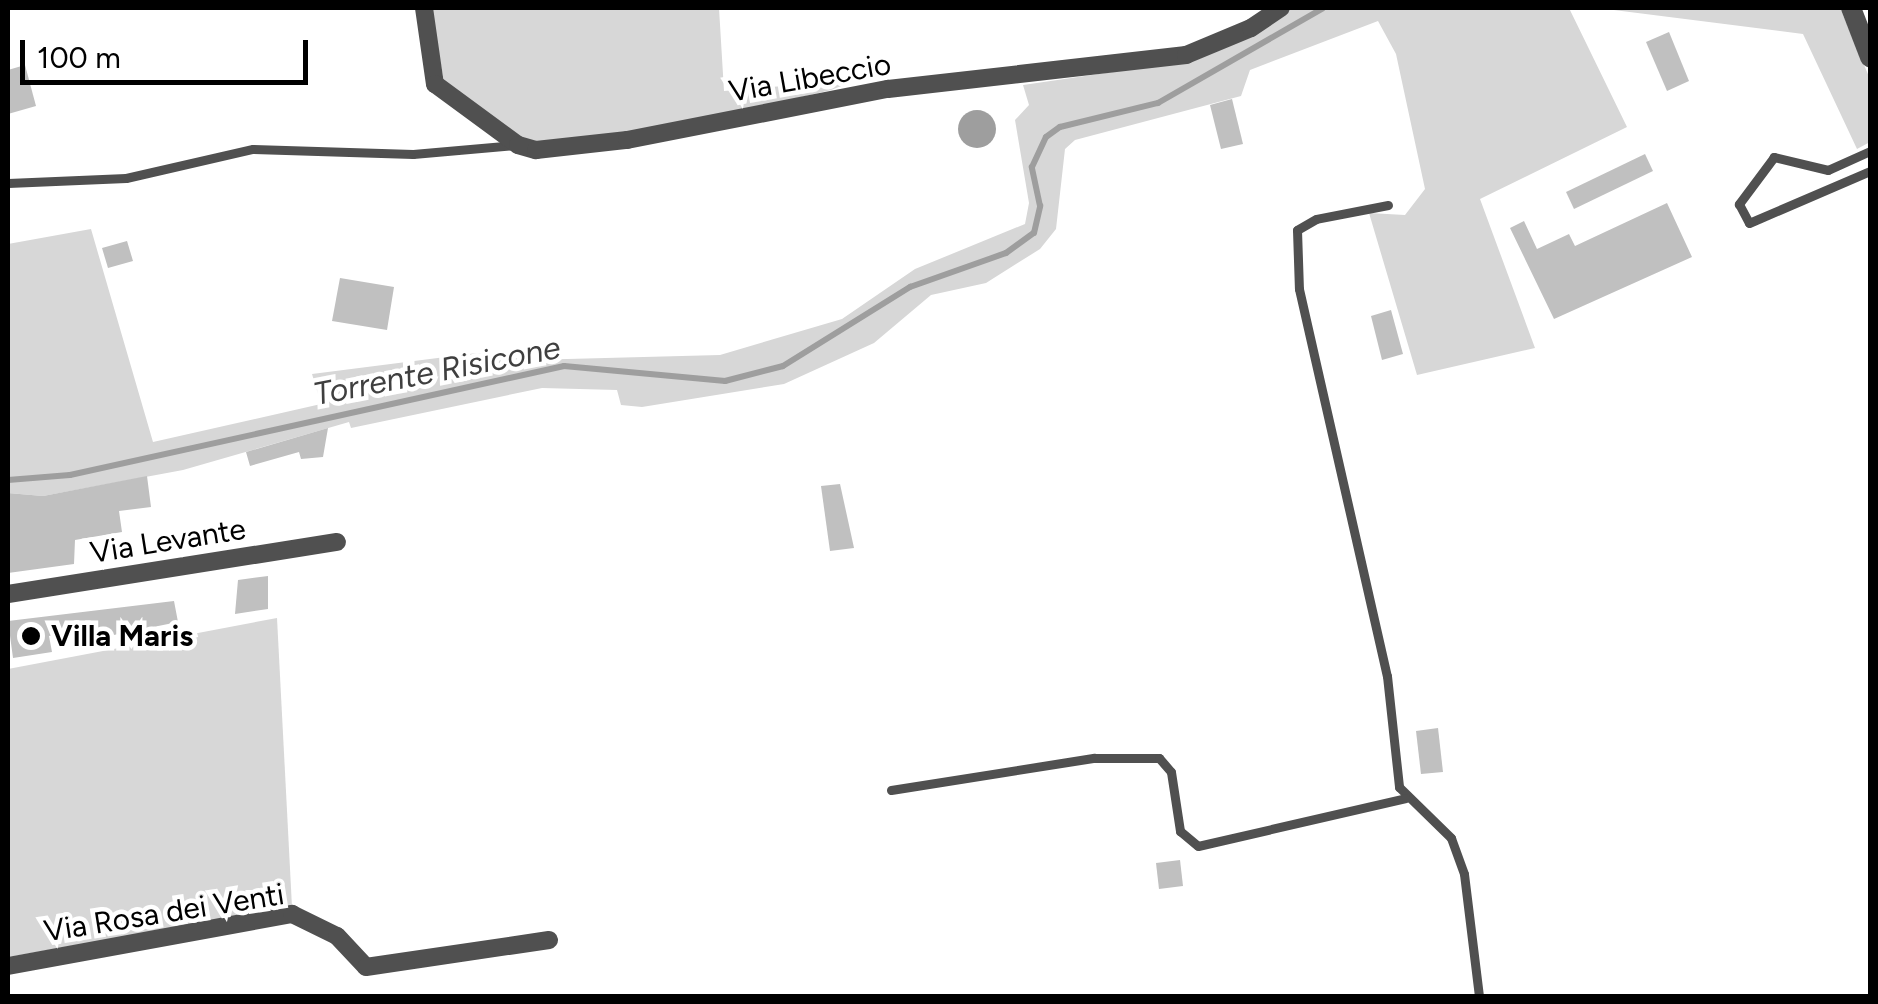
<!DOCTYPE html>
<style>
body{margin:0}
#map{position:relative;width:1878px;height:1004px;overflow:hidden;background:#fff;font-family:Figtree,sans-serif}
div>[style]{position:absolute}
[style*='--x']{left:calc(var(--x)*1px);top:calc(var(--y)*1px);width:calc(var(--w)*1px);rotate:calc(var(--a)*1deg)}
.green>*{inset:0;background:#d7d7d7}
.water>*{inset:0;background:#9e9e9e}
.round{border-radius:50%}
.stream>*{height:6px;margin:-3px;padding:0 3px;transform-origin:3px;border-radius:3px;background:#9e9e9e}
.building>*{inset:0;background:#c0c0c0}
.service>*{height:9px;margin:-4.5px;padding:0 4.5px;transform-origin:4.5px;border-radius:4.5px;background:#505050}
.minor>*{height:18px;margin:-9px;padding:0 9px;transform-origin:9px;border-radius:9px;background:#505050}
.tertiary>*{height:20px;margin:-10px;padding:0 10px;transform-origin:10px;border-radius:10px;background:#505050}
.dots>*{width:28px;height:28px;translate:-50% -50%;box-sizing:border-box;border:5px solid #fff;border-radius:50%}
span{translate:-50% -50%;white-space:nowrap;text-align:center;line-height:1.15;-webkit-text-stroke:9px #fff;paint-order:stroke}
.street-label{font-size:30px;color:#000}
.poi-label{font-size:30px;color:#000;font-weight:700}
.left{translate:0 -50%;text-align:left}
.water-label{font-size:32px;color:#3f3f3f;font-style:italic}
.frame{position:absolute;inset:0;border:10px solid #000;pointer-events:none}
.scale{position:absolute;left:20px;top:40px;width:288px;height:45px;box-sizing:border-box;border:5px solid #000;border-top:0;padding-left:12px;font-size:30px;line-height:35px;white-space:nowrap;color:#000;-webkit-text-stroke:8px #fff;paint-order:stroke}
</style>
<div id="map">
<div class="green">
<div style="clip-path:polygon(431px 8px,719px 8px,724px 91px,843px 81px,863px 74px,876px 58px,867px 76px,831px 90px,708px 119px,576px 141px,525px 142px,444px 82px)"></div>
<div style="clip-path:polygon(1293px 8px,1569px 8px,1627px 127px,1480px 199px,1535px 348px,1417px 375px,1369px 213px,1405px 215px,1425px 189px,1396px 54px,1378px 21px,1250px 70px,1241px 96px,1075px 140px,1065px 149px,1056px 229px,1040px 249px,986px 283px,931px 295px,874px 343px,784px 384px,642px 407px,621px 405px,617px 390px,542px 388px,351px 428px,349px 422px,183px 470px,43px 496px,8px 493px,8px 244px,91px 229px,153px 442px,321px 404px,312px 374px,477px 353px,529px 360px,720px 355px,842px 319px,915px 269px,1025px 224px,1029px 203px,1015px 120px,1029px 105px,1023px 85px,1188px 61px)"></div>
<div style="clip-path:polygon(1598px 8px,1840px 8px,1870px 79px,1870px 142px,1857px 149px,1803px 34px)"></div>
<div style="clip-path:polygon(277px 618px,292px 907px,8px 957px,8px 669px)"></div>
</div>
<div class="water">
<div class="round" style="left:958px;top:110px;width:38px;height:38px"></div>
</div>
<div class="stream">
<div style="--x:8;--y:480;--w:62;--a:-4.6"></div>
<div style="--x:70;--y:475;--w:506;--a:-12.44"></div>
<div style="--x:564;--y:366;--w:162;--a:5.3"></div>
<div style="--x:725;--y:381;--w:60;--a:-14.5"></div>
<div style="--x:783;--y:366;--w:150;--a:-31.9"></div>
<div style="--x:910;--y:287;--w:102;--a:-19.5"></div>
<div style="--x:1006;--y:253;--w:34;--a:-36"></div>
<div style="--x:1034;--y:233;--w:28;--a:-77"></div>
<div style="--x:1040;--y:206;--w:40;--a:-102"></div>
<div style="--x:1032;--y:167;--w:33;--a:-65"></div>
<div style="--x:1046;--y:137;--w:17;--a:-36"></div>
<div style="--x:1060;--y:127;--w:101;--a:-13.8"></div>
<div style="--x:1158;--y:103;--w:190;--a:-29.9"></div>
</div>
<div class="building">
<div style="clip-path:polygon(1669px 32px,1689px 81px,1667px 91px,1646px 42px)"></div>
<div style="clip-path:polygon(25px 65px,36px 106px,8px 114px,8px 70px)"></div>
<div style="clip-path:polygon(1232px 99px,1243px 144px,1221px 149px,1210px 105px)"></div>
<div style="clip-path:polygon(1645px 154px,1653px 171px,1574px 209px,1566px 192px)"></div>
<div style="clip-path:polygon(1667px 203px,1692px 257px,1554px 319px,1510px 228px,1524px 221px,1537px 249px,1569px 234px,1575px 246px)"></div>
<div style="clip-path:polygon(127px 241px,133px 261px,108px 268px,102px 248px)"></div>
<div style="clip-path:polygon(340px 278px,394px 287px,387px 330px,332px 321px)"></div>
<div style="clip-path:polygon(1391px 310px,1403px 354px,1382px 360px,1371px 316px)"></div>
<div style="clip-path:polygon(328px 428px,323px 457px,301px 459px,299px 452px,250px 466px,246px 452px)"></div>
<div style="clip-path:polygon(147px 476px,151px 507px,119px 511px,122px 532px,75px 540px,74px 564px,8px 573px,8px 493px,43px 496px)"></div>
<div style="clip-path:polygon(840px 484px,854px 548px,830px 551px,821px 486px)"></div>
<div style="clip-path:polygon(268px 576px,268px 609px,235px 614px,238px 580px)"></div>
<div style="clip-path:polygon(174px 601px,178px 622px,84px 641px,82px 630px,49px 636px,52px 652px,13px 658px,8px 621px)"></div>
<div style="clip-path:polygon(1438px 728px,1443px 772px,1421px 774px,1416px 731px)"></div>
<div style="clip-path:polygon(1180px 860px,1183px 886px,1159px 889px,1156px 863px)"></div>
</div>
<div class="service">
<div style="--x:1870;--y:151;--w:46;--a:155.7"></div>
<div style="--x:1828;--y:170;--w:56;--a:-166.5"></div>
<div style="--x:1774;--y:157;--w:59;--a:126.7"></div>
<div style="--x:1739;--y:204;--w:21;--a:62"></div>
<div style="--x:1749;--y:223;--w:132;--a:-23.3"></div>
<div style="--x:8;--y:183;--w:118;--a:-2.4"></div>
<div style="--x:126;--y:178;--w:130;--a:-12.9"></div>
<div style="--x:253;--y:149;--w:160;--a:1.8"></div>
<div style="--x:413;--y:154;--w:102;--a:-5"></div>
<div style="--x:1388;--y:205;--w:73;--a:169"></div>
<div style="--x:1316;--y:219;--w:22;--a:150"></div>
<div style="--x:1297;--y:230;--w:59;--a:88.1"></div>
<div style="--x:1299;--y:289;--w:397;--a:77.2"></div>
<div style="--x:1387;--y:676;--w:112;--a:83.8"></div>
<div style="--x:1399;--y:787;--w:73;--a:44.4"></div>
<div style="--x:1451;--y:838;--w:38;--a:70"></div>
<div style="--x:1464;--y:874;--w:123;--a:83"></div>
<div style="--x:891;--y:790;--w:206;--a:-9"></div>
<div style="--x:1094;--y:758;--w:65;--a:0"></div>
<div style="--x:1159;--y:758;--w:18;--a:49"></div>
<div style="--x:1171;--y:772;--w:60;--a:81.3"></div>
<div style="--x:1180;--y:831;--w:23;--a:40"></div>
<div style="--x:1198;--y:846;--w:213;--a:-13"></div>
</div>
<div class="minor">
<div style="--x:424;--y:8;--w:77;--a:81.8"></div>
<div style="--x:435;--y:84;--w:103;--a:36.3"></div>
<div style="--x:518;--y:145;--w:19;--a:16"></div>
<div style="--x:536;--y:150;--w:92;--a:-6.3"></div>
<div style="--x:627;--y:140;--w:266;--a:-11.1"></div>
<div style="--x:888;--y:89;--w:300;--a:-6.5"></div>
<div style="--x:1186;--y:55;--w:70;--a:-22.6"></div>
<div style="--x:1251;--y:28;--w:36;--a:-34"></div>
<div style="--x:8;--y:594;--w:333;--a:-9"></div>
<div style="--x:8;--y:966;--w:289;--a:-10.4"></div>
<div style="--x:292;--y:914;--w:50;--a:26.1"></div>
<div style="--x:337;--y:936;--w:42;--a:46.9"></div>
<div style="--x:366;--y:967;--w:185;--a:-8.4"></div>
</div>
<div class="tertiary">
<div style="--x:1851;--y:8;--w:53;--a:68.8"></div>
</div>
<div class="dots">
<div style="left:31px;top:636px;background:#000"></div>
</div>
<div class="street-label">
<span style="left:810px;top:78px;rotate:-10deg">Via Libeccio</span>
<span style="left:168px;top:541px;rotate:-9deg">Via Levante</span>
<span style="left:164px;top:913px;rotate:-9deg">Via Rosa dei Venti</span>
</div>
<div class="poi-label">
<span class="left" style="left:51px;top:636px">Villa Maris</span>
</div>
<div class="water-label">
<span style="left:437px;top:371px;rotate:-11deg">Torrente Risicone</span>
</div>
<div class="frame"></div>
<div class="scale">100 m</div>
</div>
